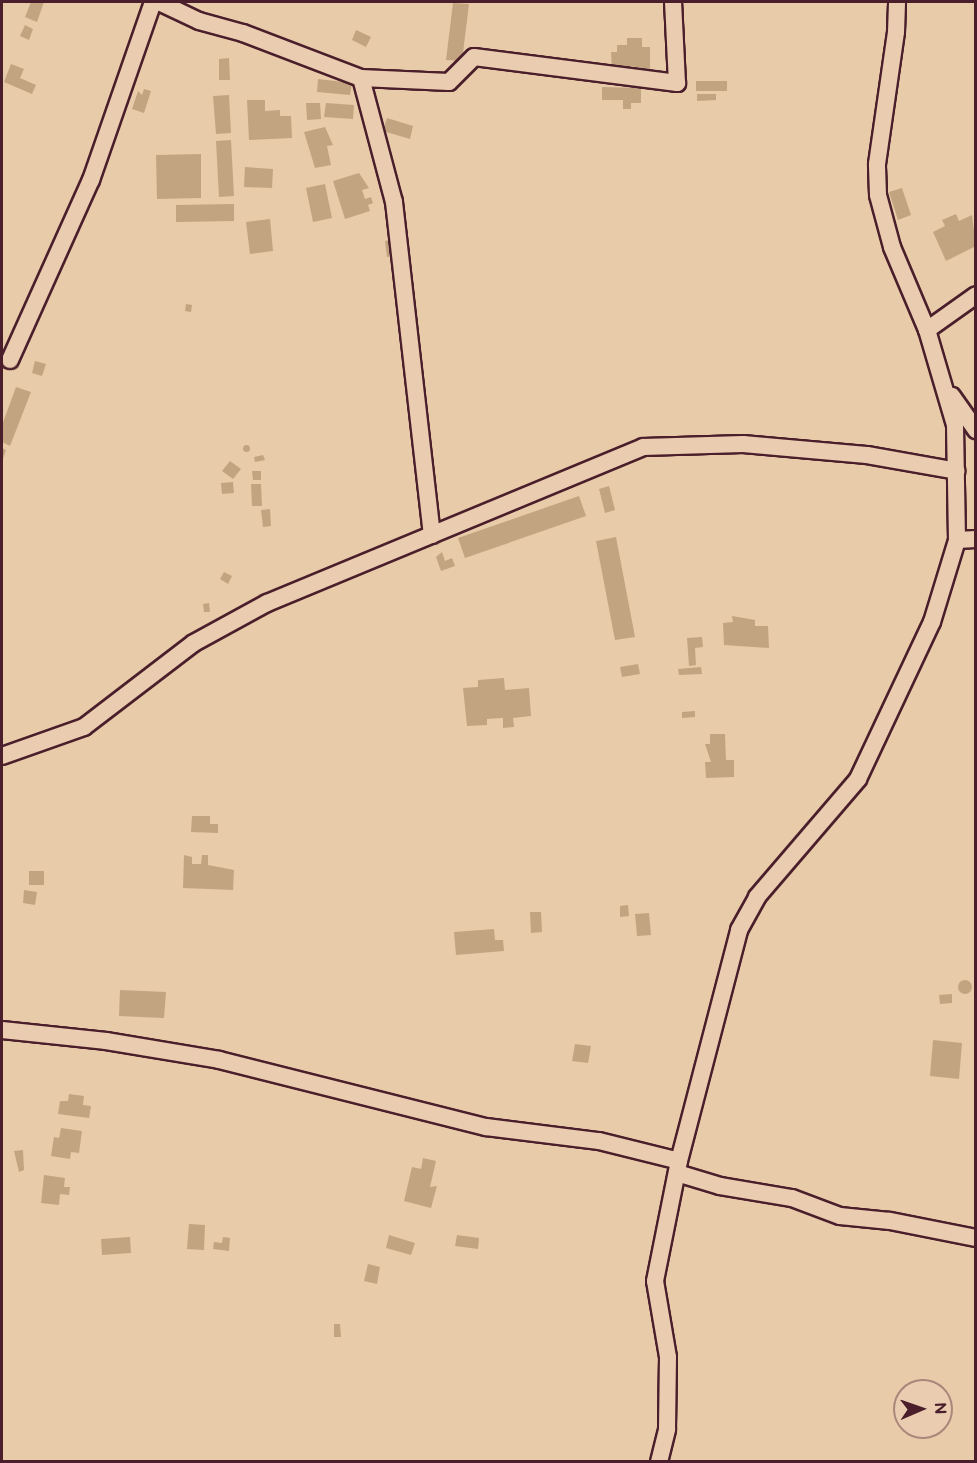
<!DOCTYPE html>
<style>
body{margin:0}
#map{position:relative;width:977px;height:1463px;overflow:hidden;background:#e8cba9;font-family:"Balsamiq Sans",sans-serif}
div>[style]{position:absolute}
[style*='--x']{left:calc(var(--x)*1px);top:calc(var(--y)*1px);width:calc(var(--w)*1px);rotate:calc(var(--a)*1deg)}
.building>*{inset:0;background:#c3a481}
.round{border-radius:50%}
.roads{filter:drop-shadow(2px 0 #4a1f2b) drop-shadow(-2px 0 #4a1f2b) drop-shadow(0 2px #4a1f2b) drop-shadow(0 -2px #4a1f2b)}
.minor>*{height:16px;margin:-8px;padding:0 8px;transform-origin:8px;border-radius:8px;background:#eaccb0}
span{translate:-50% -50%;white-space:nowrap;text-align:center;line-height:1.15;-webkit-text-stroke:6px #eaccb0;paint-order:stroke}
.frame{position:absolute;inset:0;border:3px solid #4a1f2b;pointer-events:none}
.north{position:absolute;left:893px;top:1379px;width:60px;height:60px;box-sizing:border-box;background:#eaccb0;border:2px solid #aa877b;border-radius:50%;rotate:88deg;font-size:16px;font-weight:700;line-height:24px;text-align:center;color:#4a1f2b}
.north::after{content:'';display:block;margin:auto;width:21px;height:27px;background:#4a1f2b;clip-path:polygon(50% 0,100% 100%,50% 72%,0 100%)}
</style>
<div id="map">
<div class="building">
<div style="clip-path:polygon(31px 2px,44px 2px,37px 22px,25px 17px)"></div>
<div style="clip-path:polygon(453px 3px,469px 4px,462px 61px,446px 60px)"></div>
<div style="clip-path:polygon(25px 25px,33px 29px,29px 40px,20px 36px)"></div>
<div style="clip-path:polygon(356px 30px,371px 37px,366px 47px,352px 40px)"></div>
<div style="clip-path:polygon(627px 38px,642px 38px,642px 47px,650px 47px,650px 70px,631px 66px,631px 76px,612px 71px,611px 52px,617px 52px,617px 45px,627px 45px)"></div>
<div style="clip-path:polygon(229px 58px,230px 80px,219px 80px,219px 59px)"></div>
<div style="clip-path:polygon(11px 64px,24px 69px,20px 78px,36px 85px,32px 94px,4px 82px)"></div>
<div style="clip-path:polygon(318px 79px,352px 83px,350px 95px,317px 92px)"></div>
<div style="clip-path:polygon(696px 81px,727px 81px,727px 91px,696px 91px)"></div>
<div style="clip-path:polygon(602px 87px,641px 88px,641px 103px,631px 103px,631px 109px,623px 109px,623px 100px,602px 100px)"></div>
<div style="clip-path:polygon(144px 89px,151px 91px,144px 113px,132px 109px,138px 91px,142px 95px)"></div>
<div style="clip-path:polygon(697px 94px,716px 94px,716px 100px,697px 101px)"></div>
<div style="clip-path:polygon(229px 95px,231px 133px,216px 134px,213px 96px)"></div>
<div style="clip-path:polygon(247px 100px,265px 100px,265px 111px,280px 110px,280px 116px,291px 116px,292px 138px,249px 140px)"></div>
<div style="clip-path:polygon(306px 103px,320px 103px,321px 119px,307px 120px)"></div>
<div style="clip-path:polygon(326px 103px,354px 105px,353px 119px,324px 117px)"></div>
<div style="clip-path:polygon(387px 118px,413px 126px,410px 139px,383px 131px)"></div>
<div style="clip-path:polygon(325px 127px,333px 145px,327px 146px,331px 165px,315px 168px,304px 132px)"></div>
<div style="clip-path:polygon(231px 140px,234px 196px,219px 197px,216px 141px)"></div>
<div style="clip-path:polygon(201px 154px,201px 198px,157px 199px,156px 155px)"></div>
<div style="clip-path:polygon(245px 167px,273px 169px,272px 188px,244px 187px)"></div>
<div style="clip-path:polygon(359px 173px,369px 188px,362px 190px,365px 199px,371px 197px,373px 203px,368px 205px,370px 211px,345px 219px,333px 181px)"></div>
<div style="clip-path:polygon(325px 184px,332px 218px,313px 222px,306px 188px)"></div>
<div style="clip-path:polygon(902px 188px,911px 215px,898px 220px,889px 192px)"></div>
<div style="clip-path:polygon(234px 204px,234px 221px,176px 222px,176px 205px)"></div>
<div style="clip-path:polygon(956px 214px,959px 221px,972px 215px,976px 246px,946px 261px,933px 232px,945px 226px,942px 220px)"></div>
<div style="clip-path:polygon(270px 219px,273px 251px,250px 254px,246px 222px)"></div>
<div style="clip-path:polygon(394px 239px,396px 256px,387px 257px,385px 241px)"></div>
<div style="clip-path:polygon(186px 304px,192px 305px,191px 312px,185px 311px)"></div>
<div style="clip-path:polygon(35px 361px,46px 364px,42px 376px,32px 373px)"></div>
<div style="clip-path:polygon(16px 387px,31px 392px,10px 446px,2px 442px,2px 425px)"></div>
<div class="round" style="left:242.5px;top:444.5px;width:7px;height:7px"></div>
<div style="clip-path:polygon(2px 448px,6px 450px,2px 462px)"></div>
<div style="clip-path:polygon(263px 455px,265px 460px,255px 462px,254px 457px)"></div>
<div style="clip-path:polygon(230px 461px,241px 469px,233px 479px,222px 471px)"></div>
<div style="clip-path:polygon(252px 471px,261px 471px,261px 480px,253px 480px)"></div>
<div style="clip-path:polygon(233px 482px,234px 493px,222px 494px,221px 483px)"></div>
<div style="clip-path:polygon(251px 484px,261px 484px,262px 506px,252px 506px)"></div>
<div style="clip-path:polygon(609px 486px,615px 510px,605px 513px,599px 489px)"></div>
<div style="clip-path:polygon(579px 496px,586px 516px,465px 558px,458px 538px)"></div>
<div style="clip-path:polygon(270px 509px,271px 526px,263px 527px,261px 510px)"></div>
<div style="clip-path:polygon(616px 537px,635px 637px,615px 640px,596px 541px)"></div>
<div style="clip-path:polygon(442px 552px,445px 561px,452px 558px,455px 566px,441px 571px,436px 557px)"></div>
<div style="clip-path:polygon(224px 572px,232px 576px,228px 584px,220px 579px)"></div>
<div style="clip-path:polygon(209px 603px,210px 612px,204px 612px,203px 604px)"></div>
<div style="clip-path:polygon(732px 616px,755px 620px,755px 626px,768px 626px,769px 648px,724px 645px,723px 623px,733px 622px)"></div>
<div style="clip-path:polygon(702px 637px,703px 647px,695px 648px,696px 665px,689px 666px,687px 638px)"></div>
<div style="clip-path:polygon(638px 664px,640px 674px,622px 677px,620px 667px)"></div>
<div style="clip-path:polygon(701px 667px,702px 674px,679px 675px,678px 669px)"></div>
<div style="clip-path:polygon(504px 678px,505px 690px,529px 688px,531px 716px,513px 718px,514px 727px,503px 728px,503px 718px,487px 719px,487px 725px,467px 726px,463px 688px,478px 687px,478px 680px)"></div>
<div style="clip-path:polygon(695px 711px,695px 717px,682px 718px,682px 712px)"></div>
<div style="clip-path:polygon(710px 734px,725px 734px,726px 760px,734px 760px,734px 777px,706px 778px,705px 762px,711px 762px,705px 744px,710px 744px)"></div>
<div style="clip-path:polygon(192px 816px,210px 816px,210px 824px,218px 824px,218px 833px,191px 832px)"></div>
<div style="clip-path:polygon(184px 855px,192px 857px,192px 864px,201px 864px,202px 855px,208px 855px,208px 865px,234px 870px,233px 890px,183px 888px)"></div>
<div style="clip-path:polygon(29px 871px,44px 871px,44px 885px,29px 885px)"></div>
<div style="clip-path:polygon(24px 890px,37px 892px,35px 905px,23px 903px)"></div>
<div style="clip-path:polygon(628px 905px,629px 916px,620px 917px,620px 906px)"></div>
<div style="clip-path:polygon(530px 912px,541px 912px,542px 932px,531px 933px)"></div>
<div style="clip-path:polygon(649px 913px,651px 935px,637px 936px,635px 914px)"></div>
<div style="clip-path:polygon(494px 929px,495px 940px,503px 940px,504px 951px,456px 955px,454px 932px)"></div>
<div class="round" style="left:958px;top:980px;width:14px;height:14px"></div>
<div style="clip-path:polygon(120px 990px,166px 992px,164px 1018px,119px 1016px)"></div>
<div style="clip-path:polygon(952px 994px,952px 1003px,940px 1004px,939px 995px)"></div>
<div style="clip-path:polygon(933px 1040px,962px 1043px,959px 1079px,930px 1076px)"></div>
<div style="clip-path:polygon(575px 1044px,591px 1046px,588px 1063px,572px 1061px)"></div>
<div style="clip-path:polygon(69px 1094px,84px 1096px,83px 1105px,91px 1106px,89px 1118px,58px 1114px,60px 1101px,68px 1101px)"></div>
<div style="clip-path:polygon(61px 1128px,82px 1131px,79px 1153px,71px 1152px,70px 1159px,51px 1156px,54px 1137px,59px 1138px)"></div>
<div style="clip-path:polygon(23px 1150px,24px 1170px,19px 1172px,14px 1151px)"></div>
<div style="clip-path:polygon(423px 1158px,436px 1161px,430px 1187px,437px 1186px,431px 1208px,404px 1201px,412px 1167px,421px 1169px)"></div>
<div style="clip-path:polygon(44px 1175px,65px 1178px,64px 1187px,70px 1187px,69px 1195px,60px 1194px,59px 1205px,41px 1203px)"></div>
<div style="clip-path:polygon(189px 1224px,205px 1225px,204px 1250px,187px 1249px)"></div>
<div style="clip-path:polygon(389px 1235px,415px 1243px,411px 1255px,386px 1248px)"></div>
<div style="clip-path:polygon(457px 1235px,479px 1238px,478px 1249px,455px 1246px)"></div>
<div style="clip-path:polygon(130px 1237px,131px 1253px,102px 1255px,101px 1239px)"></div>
<div style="clip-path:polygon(223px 1237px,230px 1238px,229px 1251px,213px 1249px,214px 1242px,222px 1243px)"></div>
<div style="clip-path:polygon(368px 1264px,380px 1267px,377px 1284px,364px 1281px)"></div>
<div style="clip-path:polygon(334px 1324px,340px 1324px,341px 1337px,334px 1337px)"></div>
</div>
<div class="roads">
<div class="minor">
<div style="--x:159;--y:2;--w:44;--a:25.4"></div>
<div style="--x:199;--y:21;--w:46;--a:15.3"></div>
<div style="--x:243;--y:33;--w:126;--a:20.9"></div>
<div style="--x:361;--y:78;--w:128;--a:75.1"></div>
<div style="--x:394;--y:202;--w:335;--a:83.5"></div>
<div style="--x:361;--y:78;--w:88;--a:2.6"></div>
<div style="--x:449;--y:82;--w:35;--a:-45"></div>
<div style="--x:474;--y:57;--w:205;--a:7.3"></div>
<div style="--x:677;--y:83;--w:81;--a:-92.8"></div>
<div style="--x:927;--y:330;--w:60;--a:-35.5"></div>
<div style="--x:10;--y:360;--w:197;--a:-65.8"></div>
<div style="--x:91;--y:180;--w:188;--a:-70.8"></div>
<div style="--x:952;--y:396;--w:42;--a:54.8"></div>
<div style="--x:957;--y:540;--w:19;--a:-3"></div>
<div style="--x:2;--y:756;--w:87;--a:-19.5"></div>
<div style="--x:84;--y:727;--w:138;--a:-37.4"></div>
<div style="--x:194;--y:643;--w:83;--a:-28.7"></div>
<div style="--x:267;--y:603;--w:407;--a:-22.5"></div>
<div style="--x:643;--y:447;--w:100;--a:-1.7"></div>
<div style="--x:743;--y:444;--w:124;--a:5.1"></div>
<div style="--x:867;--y:455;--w:91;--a:10.1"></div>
<div style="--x:2;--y:1030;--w:105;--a:6"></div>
<div style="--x:106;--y:1041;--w:115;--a:9.5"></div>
<div style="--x:219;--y:1060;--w:275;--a:14.1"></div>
<div style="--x:486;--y:1127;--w:114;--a:7.1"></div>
<div style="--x:599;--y:1141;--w:82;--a:14"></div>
<div style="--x:677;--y:1173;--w:45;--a:16.8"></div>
<div style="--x:720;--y:1186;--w:73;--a:9.5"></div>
<div style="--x:792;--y:1198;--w:51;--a:20.6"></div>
<div style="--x:840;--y:1216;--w:50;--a:5.7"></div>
<div style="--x:890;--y:1221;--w:88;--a:11.2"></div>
<div style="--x:659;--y:1462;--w:34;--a:-76"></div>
<div style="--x:667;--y:1429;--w:72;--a:-89.2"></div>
<div style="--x:668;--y:1357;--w:77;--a:-99.7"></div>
<div style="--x:655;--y:1281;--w:122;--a:-78.7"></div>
<div style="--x:679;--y:1161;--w:239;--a:-75.4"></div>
<div style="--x:739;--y:930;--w:38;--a:-61"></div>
<div style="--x:757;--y:897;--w:155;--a:-49.4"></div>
<div style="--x:858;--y:779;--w:174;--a:-64.8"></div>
<div style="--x:932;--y:622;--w:86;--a:-73"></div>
<div style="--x:957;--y:540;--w:115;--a:-91"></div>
<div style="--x:955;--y:425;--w:99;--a:-106.4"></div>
<div style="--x:927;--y:330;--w:90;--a:-112.9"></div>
<div style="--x:892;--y:247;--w:54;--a:-105.1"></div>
<div style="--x:878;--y:195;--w:31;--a:-92"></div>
<div style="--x:877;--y:164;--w:133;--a:-81.8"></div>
<div style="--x:896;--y:32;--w:30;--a:-88"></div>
</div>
</div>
<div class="frame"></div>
<div class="north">N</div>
</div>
